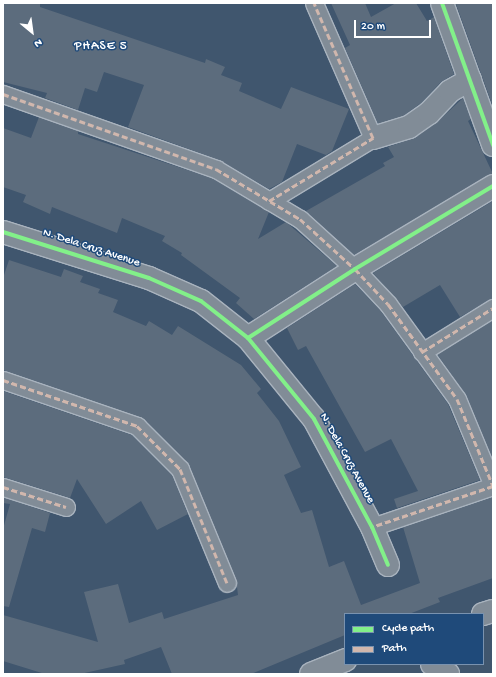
<!DOCTYPE html>
<style>
body{margin:0}
#map{position:relative;width:496px;height:677px;overflow:hidden;background:#40566e;font-family:"Gochi Hand",sans-serif}
div>[style]{position:absolute}
[style*='--x']{left:calc(var(--x)*1px);top:calc(var(--y)*1px);width:calc(var(--w)*1px);rotate:calc(var(--a)*1deg)}
.building>*{inset:0;background:#5c6c7d}
.roads{filter:drop-shadow(1px 0 #a9b3be) drop-shadow(-1px 0 #a9b3be) drop-shadow(0 1px #a9b3be) drop-shadow(0 -1px #a9b3be)}
.pedestrian>*{height:17px;margin:-8.5px;padding:0 8.5px;transform-origin:8.5px;border-radius:8.5px;background:#818c97}
.minor>*{height:22px;margin:-11px;padding:0 11px;transform-origin:11px;border-radius:11px;background:#818c97}
.tertiary>*{height:22px;margin:-11px;padding:0 11px;transform-origin:11px;border-radius:11px;background:#818c97}
.quiet>*{height:3px;margin-top:-1.5px;transform-origin:0;background:repeating-linear-gradient(90deg,#d1b7ad 0 6px,transparent 0 9px)}
.cycleway>*{height:4px;margin:-2px;padding:0 2px;transform-origin:2px;border-radius:2px;background:#82f089}
span{translate:-50% -50%;white-space:nowrap;text-align:center;line-height:1.15;-webkit-text-stroke:3px #1f4a7a;paint-order:stroke}
.street-label{font-size:12px;color:#fff}
.neighbourhood-label{font-size:13px;color:#fff;letter-spacing:1px}
.frame{position:absolute;inset:0;border:4px solid #fff;pointer-events:none}
.legend{position:absolute;left:344px;top:613px;width:140px;height:52px;box-sizing:border-box;background:#1f4a7a;border:1px solid #7992af;margin:0;padding:5px 7px;list-style:none;font-size:12px;color:#fff}
.legend li{display:flex;align-items:center;gap:8px;height:20px}
.legend b{width:20px;border:1px solid #7992af}
.north{position:absolute;left:12px;top:12px;width:40px;height:40px;-webkit-text-stroke:3px #1f4a7a;paint-order:stroke;rotate:151deg;font-size:11px;font-weight:700;line-height:16px;text-align:center;color:#fff}
.north::after{content:'';display:block;margin:auto;width:14px;height:18px;background:#fff;clip-path:polygon(50% 0,100% 100%,50% 72%,0 100%)}
.scale{position:absolute;left:354px;top:20px;width:77px;height:18px;box-sizing:border-box;border:2px solid #fff;border-top:0;padding-left:5px;font-size:12px;line-height:14px;white-space:nowrap;color:#fff;-webkit-text-stroke:3px #1f4a7a;paint-order:stroke}
</style>
<div id="map">
<div class="building">
<div style="clip-path:polygon(3px 3px,40px 3px,40px 7px,205px 63px,206px 59px,225px 67px,221px 75px,242px 83px,239px 91px,281px 109px,291px 87px,349px 109px,332px 151px,326px 155px,297px 144px,282px 182px,269px 189px,219px 160px,128px 127px,144px 85px,104px 72px,97px 92px,85px 88px,78px 110px,45px 98px,47px 93px,3px 82px)"></div>
<div style="clip-path:polygon(331px 3px,365px 3px,371px 17px,396px 3px,416px 3px,427px 21px,434px 17px,454px 74px,441px 82px,421px 103px,403px 116px,378px 124px,345px 48px,350px 45px)"></div>
<div style="clip-path:polygon(457px 3px,493px 3px,493px 107px,456px 4px)"></div>
<div style="clip-path:polygon(463px 98px,471px 119px,468px 121px,493px 174px,354px 255px,306px 211px,385px 166px,383px 163px,394px 157px,388px 147px,416px 137px,436px 123px)"></div>
<div style="clip-path:polygon(39px 117px,78px 131px,78px 134px,212px 178px,269px 212px,258px 239px,286px 222px,337px 266px,254px 319px,236px 303px,240px 298px,181px 255px,182px 253px,162px 241px,165px 236px,122px 218px,117px 233px,52px 207px,50px 214px,23px 202px,26px 195px,3px 187px,3px 128px,31px 138px)"></div>
<div style="clip-path:polygon(493px 201px,493px 298px,460px 317px,440px 285px,403px 307px,373px 273px)"></div>
<div style="clip-path:polygon(9px 260px,61px 277px,64px 269px,83px 276px,80px 282px,100px 289px,98px 293px,118px 300px,113px 312px,146px 326px,149px 321px,172px 335px,178px 326px,241px 365px,261px 389px,257px 393px,279px 421px,301px 467px,284px 475px,301px 513px,312px 510px,329px 567px,344px 561px,361px 605px,420px 583px,403px 527px,493px 497px,493px 578px,438px 598px,440px 602px,409px 614px,345px 614px,345px 635px,251px 674px,172px 674px,161px 647px,124px 660px,125px 664px,80px 674px,45px 674px,3px 661px,3px 615px,98px 642px,84px 592px,118px 584px,129px 623px,162px 612px,164px 619px,238px 595px,236px 579px,189px 465px,144px 419px,3px 370px,3px 278px)"></div>
<div style="clip-path:polygon(355px 284px,380px 310px,448px 404px,480px 480px,397px 508px,394px 499px,418px 491px,391px 439px,365px 452px,306px 346px,298px 350px,287px 328px)"></div>
<div style="clip-path:polygon(493px 320px,493px 460px,466px 395px,437px 354px)"></div>
<div style="clip-path:polygon(3px 391px,132px 435px,172px 475px,188px 514px,157px 530px,141px 501px,106px 524px,77px 479px,70px 498px,3px 477px)"></div>
<div style="clip-path:polygon(3px 497px,50px 513px,45px 532px,32px 528px,9px 607px,3px 606px,3px 529px,10px 504px,3px 503px)"></div>
</div>
<div class="roads">
<div class="pedestrian">
<div style="--x:3;--y:94;--w:226;--a:19.4"></div>
<div style="--x:216;--y:169;--w:98;--a:30.8"></div>
<div style="--x:300;--y:219;--w:74;--a:42.3"></div>
<div style="--x:355;--y:269;--w:48;--a:46.7"></div>
<div style="--x:388;--y:304;--w:117;--a:54"></div>
<div style="--x:457;--y:399;--w:94;--a:67.5"></div>
<div style="--x:493;--y:486;--w:128;--a:161.3"></div>
<div style="--x:269;--y:201;--w:122;--a:-31.2"></div>
<div style="--x:373;--y:138;--w:147;--a:-113.6"></div>
<div style="--x:422;--y:352;--w:84;--a:-31.8"></div>
<div style="--x:3;--y:380;--w:142;--a:18.9"></div>
<div style="--x:137;--y:426;--w:61;--a:45"></div>
<div style="--x:180;--y:469;--w:123;--a:67.6"></div>
<div style="--x:3;--y:487;--w:66;--a:17.6"></div>
</div>
<div class="minor">
<div style="--x:442;--y:3;--w:151;--a:70.2"></div>
<div style="--x:373;--y:138;--w:38;--a:-17"></div>
<div style="--x:409;--y:127;--w:24;--a:-35"></div>
<div style="--x:429;--y:113;--w:30;--a:-46"></div>
<div style="--x:450;--y:91;--w:23;--a:-29"></div>
<div style="--x:388;--y:565;--w:41;--a:-112.8"></div>
<div style="--x:372;--y:527;--w:123;--a:-118.2"></div>
<div style="--x:314;--y:419;--w:104;--a:-129.2"></div>
<div style="--x:248;--y:338;--w:127;--a:-32.8"></div>
<div style="--x:355;--y:269;--w:161;--a:-31"></div>
<div style="--x:483;--y:614;--w:10;--a:-17"></div>
<div style="--x:432;--y:664;--w:19;--a:32"></div>
<div style="--x:311;--y:674;--w:37;--a:-22"></div>
</div>
<div class="tertiary">
<div style="--x:3;--y:232;--w:153;--a:17.5"></div>
<div style="--x:149;--y:278;--w:57;--a:23.9"></div>
<div style="--x:201;--y:301;--w:60;--a:38.2"></div>
</div>
</div>
<div class="quiet">
<div style="--x:3;--y:94;--w:226;--a:19.4"></div>
<div style="--x:216;--y:169;--w:98;--a:30.8"></div>
<div style="--x:300;--y:219;--w:74;--a:42.3"></div>
<div style="--x:355;--y:269;--w:48;--a:46.7"></div>
<div style="--x:388;--y:304;--w:117;--a:54"></div>
<div style="--x:457;--y:399;--w:94;--a:67.5"></div>
<div style="--x:493;--y:486;--w:128;--a:161.3"></div>
<div style="--x:269;--y:201;--w:122;--a:-31.2"></div>
<div style="--x:373;--y:138;--w:147;--a:-113.6"></div>
<div style="--x:422;--y:352;--w:84;--a:-31.8"></div>
<div style="--x:3;--y:380;--w:142;--a:18.9"></div>
<div style="--x:137;--y:426;--w:61;--a:45"></div>
<div style="--x:180;--y:469;--w:123;--a:67.6"></div>
<div style="--x:3;--y:487;--w:66;--a:17.6"></div>
</div>
<div class="cycleway">
<div style="--x:442;--y:3;--w:151;--a:70.2"></div>
<div style="--x:3;--y:232;--w:153;--a:17.5"></div>
<div style="--x:149;--y:278;--w:57;--a:23.9"></div>
<div style="--x:201;--y:301;--w:60;--a:38.2"></div>
<div style="--x:248;--y:338;--w:104;--a:50.8"></div>
<div style="--x:314;--y:419;--w:123;--a:61.8"></div>
<div style="--x:372;--y:527;--w:41;--a:67.2"></div>
<div style="--x:248;--y:338;--w:127;--a:-32.8"></div>
<div style="--x:355;--y:269;--w:161;--a:-31"></div>
</div>
<div class="street-label">
<span style="left:91px;top:249px;rotate:18deg">N. Dela Cruz Avenue</span>
<span style="left:346px;top:459px;rotate:61deg">N. Dela Cruz Avenue</span>
</div>
<div class="neighbourhood-label">
<span style="left:101px;top:47px">PHASE 5</span>
</div>
<div class="frame"></div>
<ul class="legend">
<li><b style="height:5px;background:#82f089"></b>Cycle path</li>
<li><b style="height:5px;background:#d1b7ad"></b>Path</li>
</ul>
<div class="north">N</div>
<div class="scale">20 m</div>
</div>
